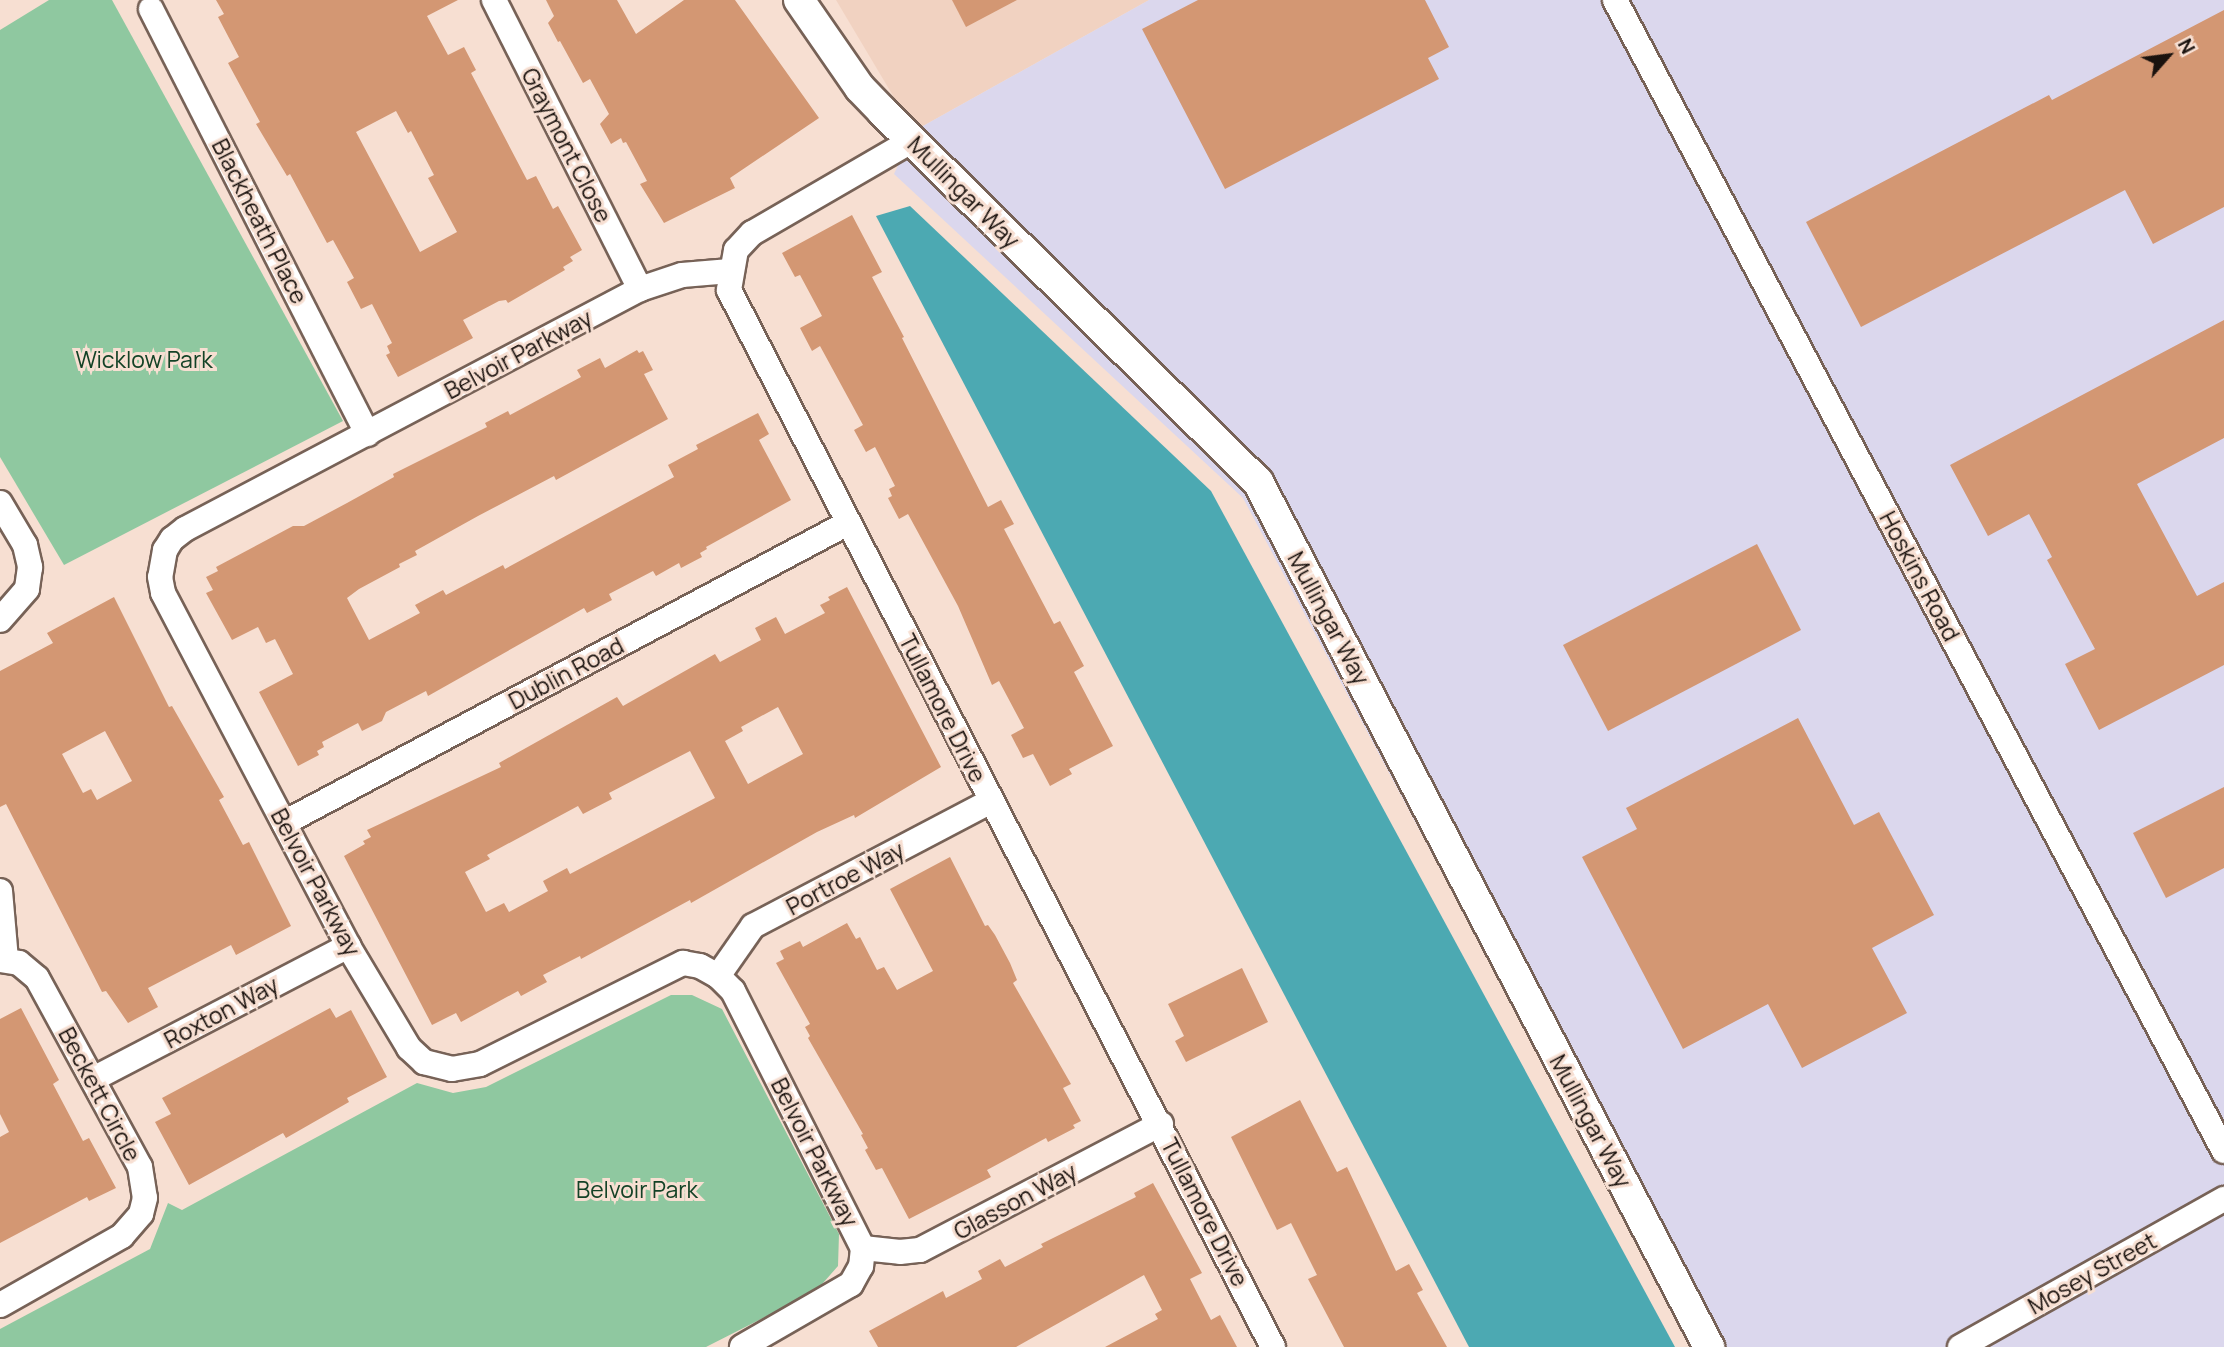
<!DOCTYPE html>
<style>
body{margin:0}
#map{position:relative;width:2224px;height:1347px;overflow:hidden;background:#f7dfd2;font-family:Manrope,sans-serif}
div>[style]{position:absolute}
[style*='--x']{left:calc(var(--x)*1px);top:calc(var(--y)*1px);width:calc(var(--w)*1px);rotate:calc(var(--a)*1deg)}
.built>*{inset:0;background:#f1d2c1}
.industrial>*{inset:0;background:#dbd7ed}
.green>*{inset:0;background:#8fc8a0}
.water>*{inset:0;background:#4ca9b2}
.building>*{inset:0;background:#d39773}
.roads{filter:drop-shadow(2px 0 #776257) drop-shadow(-2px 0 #776257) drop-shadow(0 2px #776257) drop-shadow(0 -2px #776257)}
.minor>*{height:24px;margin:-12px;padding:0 12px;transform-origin:12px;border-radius:12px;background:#fff}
.tertiary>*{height:30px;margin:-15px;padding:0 15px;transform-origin:15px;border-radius:15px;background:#fff}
span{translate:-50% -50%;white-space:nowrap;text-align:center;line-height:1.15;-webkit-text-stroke:6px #f7dfd2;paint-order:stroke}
.street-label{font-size:23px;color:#1a120e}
.park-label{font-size:23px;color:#134226}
.north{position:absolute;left:2133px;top:21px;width:70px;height:70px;-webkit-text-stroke:5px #f7dfd2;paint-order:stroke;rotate:62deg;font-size:19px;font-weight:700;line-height:28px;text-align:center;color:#1a120e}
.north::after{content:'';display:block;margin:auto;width:24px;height:32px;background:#1a120e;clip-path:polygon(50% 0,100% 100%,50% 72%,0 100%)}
</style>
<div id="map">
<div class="built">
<div style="clip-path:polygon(836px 0,1149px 0,914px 131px)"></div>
</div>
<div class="industrial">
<div style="clip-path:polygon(1149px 0,2224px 0,2224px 1347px,1694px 1347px,1243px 498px,894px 174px,914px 131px)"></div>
</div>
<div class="green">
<div style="clip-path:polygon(49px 0,112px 0,343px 421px,64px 565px,0 457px,0 30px)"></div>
<div style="clip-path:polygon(671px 995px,692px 995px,722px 1009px,839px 1234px,838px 1266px,816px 1291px,706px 1347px,0 1347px,0 1329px,150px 1249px,168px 1203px,182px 1210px,417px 1083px,453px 1093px,486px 1087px)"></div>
</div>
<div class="water">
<div style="clip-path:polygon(910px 206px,1211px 491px,1675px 1347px,1469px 1347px,876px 216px)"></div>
</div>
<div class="building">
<div style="clip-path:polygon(evenodd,216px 0,458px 0,427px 16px,448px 55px,464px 47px,476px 70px,471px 73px,527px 180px,536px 176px,553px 209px,558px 206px,582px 250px,570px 257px,573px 261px,563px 267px,565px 270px,508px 303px,506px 300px,499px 301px,463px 320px,473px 338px,398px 377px,386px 355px,390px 353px,387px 346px,392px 343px,372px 304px,361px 309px,347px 282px,354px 278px,333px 240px,327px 243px,290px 174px,287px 176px,256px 124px,260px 122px,228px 63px,239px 57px,218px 17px,224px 14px,216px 0,396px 111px,408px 133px,411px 131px,434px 175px,428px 178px,457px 232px,420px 252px,356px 132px,396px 111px)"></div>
<div style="clip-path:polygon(546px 0,617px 0,636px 34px,684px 0,735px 0,819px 118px,730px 178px,735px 188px,664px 223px,640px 184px,647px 181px,626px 142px,623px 143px,621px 138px,611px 144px,600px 124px,609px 114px,590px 79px,583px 83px,560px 41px,558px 42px,548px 23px,554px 16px)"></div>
<div style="clip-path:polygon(952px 0,1017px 0,966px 27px)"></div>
<div style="clip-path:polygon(1198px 0,1425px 0,1449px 47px,1428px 58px,1439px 79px,1225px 189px,1142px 29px)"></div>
<div style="clip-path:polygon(2224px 10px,2224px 207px,2153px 244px,2125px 190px,1861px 327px,1806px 222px,2049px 95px,2052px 100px)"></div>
<div style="clip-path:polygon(852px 215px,882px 272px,872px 277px,904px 337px,902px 338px,988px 507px,1001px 500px,1014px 524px,1004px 529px,1054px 624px,1060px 621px,1084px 666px,1074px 672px,1113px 746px,1069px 769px,1072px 774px,1050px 786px,1033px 754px,1023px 758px,1011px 735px,1024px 728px,999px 681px,992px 685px,958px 606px,908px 514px,899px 519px,888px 498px,892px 496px,889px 489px,895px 486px,875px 447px,866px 452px,854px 430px,863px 425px,820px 346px,812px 351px,800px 328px,822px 316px,800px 275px,795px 277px,782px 253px)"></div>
<div style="clip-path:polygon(2224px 320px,2224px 438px,2137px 484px,2197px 596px,2224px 582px,2224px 665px,2099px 730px,2065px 664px,2095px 649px,2047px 560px,2052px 557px,2029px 514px,1988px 536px,1950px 465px)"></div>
<div style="clip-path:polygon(637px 350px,639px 353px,643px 351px,653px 370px,644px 374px,668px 419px,556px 480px,554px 476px,478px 516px,415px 551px,417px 555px,399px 564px,400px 567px,359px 589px,347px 598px,369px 640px,420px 613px,415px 605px,443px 590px,446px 595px,503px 565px,505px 569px,674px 477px,668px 465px,698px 449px,696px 445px,758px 413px,769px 434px,759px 440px,791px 500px,706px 547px,707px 549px,700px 553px,702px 557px,681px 568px,679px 563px,656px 576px,653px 571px,609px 594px,612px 600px,587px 613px,584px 608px,428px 696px,426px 691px,386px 712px,382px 721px,362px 731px,358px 723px,322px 742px,324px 747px,317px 751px,319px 755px,298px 766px,259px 692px,293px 674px,275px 639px,266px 643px,258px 627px,232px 640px,206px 593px,213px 590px,206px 577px,218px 571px,216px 567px,293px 526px,304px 526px,347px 503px,394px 477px,393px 474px,487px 427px,485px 423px,508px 411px,510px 415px,581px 377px,577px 370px,600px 358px,605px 368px)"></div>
<div style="clip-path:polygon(1757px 544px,1801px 630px,1608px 731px,1563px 645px)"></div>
<div style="clip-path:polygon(evenodd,847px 587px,941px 767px,855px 818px,854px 815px,817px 832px,691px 903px,690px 900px,581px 959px,580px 956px,543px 975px,547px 982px,521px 996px,518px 991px,461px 1022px,456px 1013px,432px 1025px,344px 856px,365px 844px,363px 841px,371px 837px,367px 830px,501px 767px,499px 763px,617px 697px,623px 706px,715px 654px,720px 662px,761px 640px,755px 628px,776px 617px,785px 634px,825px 613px,820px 605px,830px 600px,828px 597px,847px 587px,778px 707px,803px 754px,748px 784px,725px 741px,743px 731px,741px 727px,778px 707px,847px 587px,690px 751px,715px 798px,570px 874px,567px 868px,543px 881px,548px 891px,509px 912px,504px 903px,486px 912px,465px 872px,490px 859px,487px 855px,578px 806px,583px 814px,612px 799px,609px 793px,690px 751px)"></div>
<div style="clip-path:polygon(evenodd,114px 597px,169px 707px,172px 706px,224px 797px,219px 800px,243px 845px,249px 842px,291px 926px,236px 955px,231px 945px,148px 988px,158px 1007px,128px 1023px,106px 991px,102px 992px,6px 804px,0 807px,0 671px,53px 643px,47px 633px,114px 597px,105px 731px,132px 781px,97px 800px,91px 789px,83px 793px,62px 754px,105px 731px)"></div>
<div style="clip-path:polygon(1798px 718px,1854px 825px,1879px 812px,1934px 915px,1872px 948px,1907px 1013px,1802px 1068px,1768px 1004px,1683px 1049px,1582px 857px,1637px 829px,1626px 808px)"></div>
<div style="clip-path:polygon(2224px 787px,2224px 868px,2166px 898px,2133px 833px)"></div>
<div style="clip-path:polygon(950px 857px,985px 926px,988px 925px,995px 935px,1010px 963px,1017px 980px,1013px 983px,1071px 1084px,1063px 1088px,1081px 1121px,1073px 1125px,1075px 1128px,1048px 1142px,1046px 1138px,987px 1170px,991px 1177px,909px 1219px,882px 1168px,876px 1170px,865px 1150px,868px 1148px,861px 1135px,863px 1134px,808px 1038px,810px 1036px,805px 1027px,810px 1024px,776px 963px,784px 959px,780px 951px,800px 941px,803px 947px,847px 923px,856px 939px,860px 937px,877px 970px,884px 967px,897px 990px,933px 971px,890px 889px)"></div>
<div style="clip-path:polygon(1242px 968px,1268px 1022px,1186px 1062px,1175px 1041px,1184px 1036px,1168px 1004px)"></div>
<div style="clip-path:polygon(21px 1008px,59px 1080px,53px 1084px,83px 1141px,89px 1138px,116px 1188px,89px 1201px,87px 1197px,0 1243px,0 1137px,9px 1132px,0 1114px,0 1019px)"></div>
<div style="clip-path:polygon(330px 1008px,336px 1018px,351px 1010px,387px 1077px,347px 1098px,349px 1102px,286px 1138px,283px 1133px,189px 1185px,155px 1122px,171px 1114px,162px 1098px)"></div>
<div style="clip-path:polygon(1300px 1100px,1337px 1172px,1347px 1167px,1396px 1271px,1409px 1264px,1423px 1290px,1417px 1293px,1447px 1347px,1344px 1347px,1308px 1279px,1317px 1275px,1291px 1223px,1277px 1230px,1231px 1137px)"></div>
<div style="clip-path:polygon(1153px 1183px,1202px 1273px,1190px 1279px,1211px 1320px,1220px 1315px,1237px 1347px,1105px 1347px,1158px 1319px,1155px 1314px,1162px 1310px,1144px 1275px,1016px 1347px,878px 1347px,869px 1331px,943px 1291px,946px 1298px,982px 1279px,978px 1271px,1000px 1259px,1005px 1267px,1043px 1247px,1041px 1244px,1136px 1197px,1134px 1193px)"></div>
</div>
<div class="roads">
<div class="minor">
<div style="--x:494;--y:0;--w:324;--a:63.2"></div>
<div style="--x:1615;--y:0;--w:1302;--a:62.12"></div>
<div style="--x:151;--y:9;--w:477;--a:63"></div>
<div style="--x:911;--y:141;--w:184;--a:149.9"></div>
<div style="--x:752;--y:233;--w:23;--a:133"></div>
<div style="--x:736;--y:250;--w:41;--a:99.9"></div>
<div style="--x:729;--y:290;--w:1189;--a:62.77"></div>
<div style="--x:730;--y:271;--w:48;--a:175.2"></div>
<div style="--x:682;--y:275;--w:44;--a:161.6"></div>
<div style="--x:640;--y:289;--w:514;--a:152.19"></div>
<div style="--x:185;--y:529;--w:16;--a:142"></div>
<div style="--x:172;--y:539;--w:13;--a:122"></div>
<div style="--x:165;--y:550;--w:27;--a:100"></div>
<div style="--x:160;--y:577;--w:16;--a:79"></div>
<div style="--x:163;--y:593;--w:399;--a:62.3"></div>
<div style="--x:348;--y:946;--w:119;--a:59.1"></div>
<div style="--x:409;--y:1048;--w:21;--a:43"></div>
<div style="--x:424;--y:1062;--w:29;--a:14"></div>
<div style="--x:452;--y:1069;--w:28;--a:-10"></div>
<div style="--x:480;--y:1064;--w:227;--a:-26.5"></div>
<div style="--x:683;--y:963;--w:17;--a:10"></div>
<div style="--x:700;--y:966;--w:21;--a:29"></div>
<div style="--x:718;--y:976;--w:21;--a:45"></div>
<div style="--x:733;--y:991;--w:288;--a:63.2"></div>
<div style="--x:863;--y:1248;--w:18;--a:96"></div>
<div style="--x:861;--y:1266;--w:21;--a:119"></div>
<div style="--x:851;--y:1284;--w:126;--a:150"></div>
<div style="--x:0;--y:503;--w:49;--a:59.2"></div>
<div style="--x:25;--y:545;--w:23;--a:77"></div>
<div style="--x:30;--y:567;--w:22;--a:98"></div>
<div style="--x:27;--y:589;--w:41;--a:131.1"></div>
<div style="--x:284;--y:823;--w:639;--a:-28.01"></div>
<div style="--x:0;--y:891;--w:68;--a:85"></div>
<div style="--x:0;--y:960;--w:19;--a:9"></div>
<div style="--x:19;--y:963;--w:23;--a:40"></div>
<div style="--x:37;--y:978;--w:215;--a:61.4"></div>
<div style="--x:140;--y:1167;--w:31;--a:81"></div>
<div style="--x:145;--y:1198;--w:16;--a:104"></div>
<div style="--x:141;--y:1214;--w:29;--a:131"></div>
<div style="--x:122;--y:1236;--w:140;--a:150.5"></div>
<div style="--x:718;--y:976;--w:61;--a:-55"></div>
<div style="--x:753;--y:926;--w:269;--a:-27.7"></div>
<div style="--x:93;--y:1079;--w:288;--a:-27.5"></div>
<div style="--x:863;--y:1248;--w:37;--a:6"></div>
<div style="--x:900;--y:1252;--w:20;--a:-6"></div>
<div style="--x:920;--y:1250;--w:272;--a:-27.6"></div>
<div style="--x:1960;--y:1347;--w:303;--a:-29.3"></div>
</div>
<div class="tertiary">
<div style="--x:799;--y:0;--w:107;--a:55.3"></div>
<div style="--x:860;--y:88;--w:32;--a:46"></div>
<div style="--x:882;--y:111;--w:528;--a:44.62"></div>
<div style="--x:1258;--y:482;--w:976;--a:62.46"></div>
</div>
</div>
<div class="street-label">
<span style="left:567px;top:145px;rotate:63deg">Graymont Close</span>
<span style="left:964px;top:192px;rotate:45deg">Mullingar Way</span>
<span style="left:260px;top:221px;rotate:63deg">Blackheath Place</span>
<span style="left:518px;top:354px;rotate:-28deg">Belvoir Parkway</span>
<span style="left:1920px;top:576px;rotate:62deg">Hoskins Road</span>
<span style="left:1329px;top:618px;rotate:62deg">Mullingar Way</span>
<span style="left:566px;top:673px;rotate:-28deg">Dublin Road</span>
<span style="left:943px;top:708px;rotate:63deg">Tullamore Drive</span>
<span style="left:845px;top:878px;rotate:-28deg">Portroe Way</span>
<span style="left:316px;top:882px;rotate:62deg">Belvoir Parkway</span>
<span style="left:221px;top:1012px;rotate:-28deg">Roxton Way</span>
<span style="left:100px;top:1094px;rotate:62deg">Beckett Circle</span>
<span style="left:1591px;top:1121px;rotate:62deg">Mullingar Way</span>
<span style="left:815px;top:1152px;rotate:63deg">Belvoir Parkway</span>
<span style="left:1015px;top:1201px;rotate:-28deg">Glasson Way</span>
<span style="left:1205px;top:1212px;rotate:63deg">Tullamore Drive</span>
<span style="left:2092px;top:1273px;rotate:-29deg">Mosey Street</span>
</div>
<div class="park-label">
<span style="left:144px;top:359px">Wicklow Park</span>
<span style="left:637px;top:1189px">Belvoir Park</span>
</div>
<div class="north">N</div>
</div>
